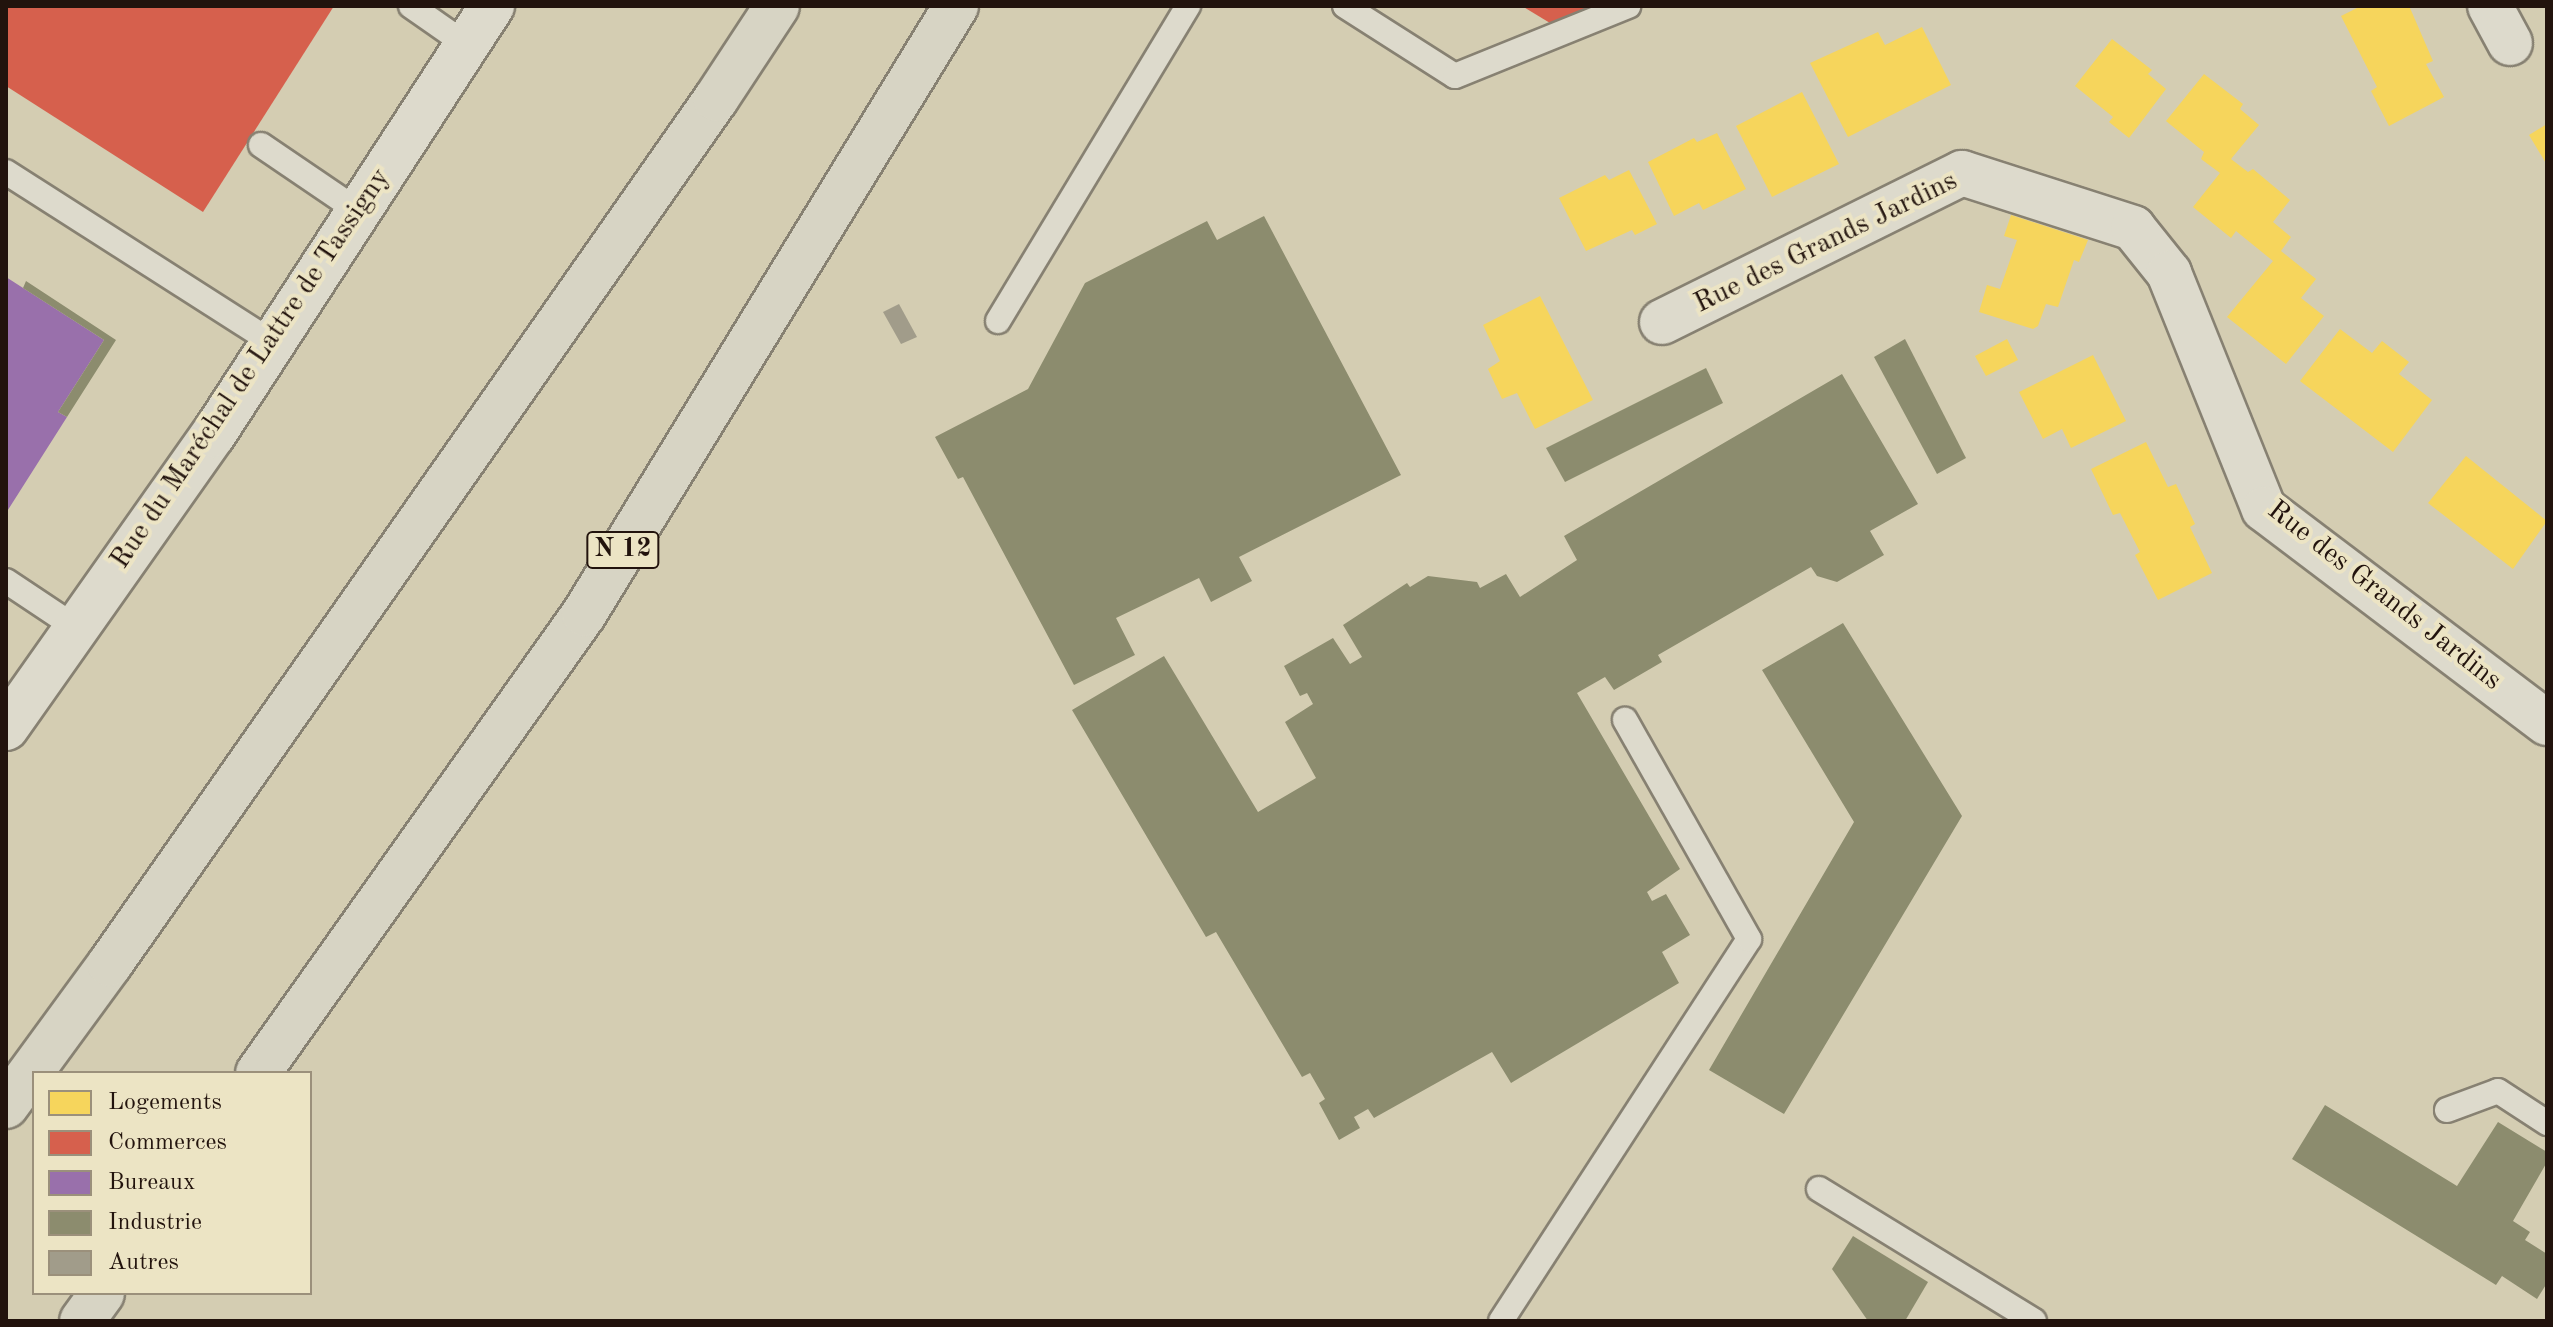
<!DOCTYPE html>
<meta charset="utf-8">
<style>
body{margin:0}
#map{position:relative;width:2553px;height:1327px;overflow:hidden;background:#d4cdb2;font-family:"Old Standard TT",serif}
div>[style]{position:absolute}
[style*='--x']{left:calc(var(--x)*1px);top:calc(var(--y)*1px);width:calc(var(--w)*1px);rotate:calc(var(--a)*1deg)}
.homes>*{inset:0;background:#f6d55c}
.shops>*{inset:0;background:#d6604d}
.offices>*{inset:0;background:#9970ab}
.industry>*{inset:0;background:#8c8c6e}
.building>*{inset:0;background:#a19c8a}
.roads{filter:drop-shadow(2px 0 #878172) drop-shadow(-2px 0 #878172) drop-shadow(0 2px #878172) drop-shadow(0 -2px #878172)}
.service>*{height:24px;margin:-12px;padding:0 12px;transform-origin:12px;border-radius:12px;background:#dddacc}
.minor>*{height:44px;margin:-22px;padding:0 22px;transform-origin:22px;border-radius:22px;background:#dddacc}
.trunk>*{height:44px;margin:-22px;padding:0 22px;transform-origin:22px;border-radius:22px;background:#d7d4c4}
span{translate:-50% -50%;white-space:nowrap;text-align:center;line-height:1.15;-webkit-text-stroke:8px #ece4c4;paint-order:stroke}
.shield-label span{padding:2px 6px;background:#ece4c4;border:2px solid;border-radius:6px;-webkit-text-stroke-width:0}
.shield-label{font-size:26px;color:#22130d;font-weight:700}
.street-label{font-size:28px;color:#22130d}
.frame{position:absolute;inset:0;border:8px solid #22130d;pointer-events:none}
.legend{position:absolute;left:32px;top:1071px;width:280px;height:224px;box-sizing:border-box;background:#ece4c4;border:2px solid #9b907b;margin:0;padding:10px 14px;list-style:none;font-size:24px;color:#22130d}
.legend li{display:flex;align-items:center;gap:16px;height:40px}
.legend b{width:40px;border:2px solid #9b907b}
</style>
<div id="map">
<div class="homes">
<div style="clip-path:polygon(2361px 6px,2410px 8px,2433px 61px,2426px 64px,2444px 97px,2389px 126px,2371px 91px,2377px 87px,2341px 16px)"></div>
<div style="clip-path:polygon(1922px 27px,1951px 85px,1848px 137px,1810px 63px,1878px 32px,1885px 45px)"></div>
<div style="clip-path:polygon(2112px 39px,2152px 70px,2148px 74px,2166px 89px,2129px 138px,2109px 122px,2113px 117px,2075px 86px)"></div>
<div style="clip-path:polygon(2204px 74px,2243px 104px,2240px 109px,2259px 125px,2231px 159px,2248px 172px,2253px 169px,2290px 200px,2273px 222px,2291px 237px,2281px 251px,2316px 279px,2301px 298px,2324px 316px,2286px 364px,2227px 317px,2273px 261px,2236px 231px,2231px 238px,2193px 207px,2220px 173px,2201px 159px,2204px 152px,2166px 121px)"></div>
<div style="clip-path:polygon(1802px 92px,1839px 164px,1772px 197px,1736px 126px)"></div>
<div style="clip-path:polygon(2547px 124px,2547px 165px,2529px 135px)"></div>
<div style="clip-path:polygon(1717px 133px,1746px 189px,1703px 210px,1699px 203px,1674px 216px,1648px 162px,1694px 138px,1697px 142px)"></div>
<div style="clip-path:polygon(1629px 170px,1657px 224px,1635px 235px,1632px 230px,1586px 251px,1559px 198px,1605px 175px,1609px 180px)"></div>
<div style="clip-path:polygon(2011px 215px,2088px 240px,2079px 262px,2074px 260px,2058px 307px,2046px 304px,2038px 326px,2033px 329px,1979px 312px,1987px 285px,2000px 289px,2017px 240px,2004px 236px)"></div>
<div style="clip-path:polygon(1540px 296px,1593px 400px,1535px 429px,1517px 393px,1502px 399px,1488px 369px,1500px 361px,1483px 325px)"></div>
<div style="clip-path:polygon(2340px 329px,2372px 353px,2382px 341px,2409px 362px,2399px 374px,2432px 400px,2393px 452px,2300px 381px)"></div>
<div style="clip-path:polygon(2007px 339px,2018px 360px,1986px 376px,1975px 356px)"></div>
<div style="clip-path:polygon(2093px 355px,2126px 421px,2071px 448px,2062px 429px,2043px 439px,2019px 392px)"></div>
<div style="clip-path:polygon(2146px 442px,2168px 487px,2176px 484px,2195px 524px,2190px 527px,2212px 573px,2158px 600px,2135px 555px,2140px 552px,2120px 513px,2113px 515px,2091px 469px)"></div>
<div style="clip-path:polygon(2466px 456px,2547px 521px,2513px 569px,2428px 503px)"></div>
</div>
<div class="shops">
<div style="clip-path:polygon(6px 6px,334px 6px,203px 212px,6px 86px)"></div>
<div style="clip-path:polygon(1522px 6px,1595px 6px,1550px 23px)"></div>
</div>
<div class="offices">
<div style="clip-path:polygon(6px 277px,104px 340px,58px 412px,67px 417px,6px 513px)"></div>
</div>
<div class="industry">
<div style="clip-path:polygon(1264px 216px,1401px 475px,1239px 557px,1252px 581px,1211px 602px,1199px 578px,1116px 618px,1135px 655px,1074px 685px,963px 477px,958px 479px,935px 437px,1028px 389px,1085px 283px,1207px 221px,1217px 240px)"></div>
<div style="clip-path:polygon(26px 281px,116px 340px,67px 417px,58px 412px,104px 340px,23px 288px)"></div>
<div style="clip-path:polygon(1905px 339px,1966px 458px,1937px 474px,1874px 357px)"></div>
<div style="clip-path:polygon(1706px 368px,1723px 403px,1565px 482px,1546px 448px)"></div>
<div style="clip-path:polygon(1842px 374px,1918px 504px,1870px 531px,1884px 555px,1837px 582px,1817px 576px,1811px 567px,1658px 655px,1662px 662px,1614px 690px,1605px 677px,1577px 693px,1680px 869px,1647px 892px,1652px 901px,1666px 894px,1690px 935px,1662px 952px,1679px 983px,1511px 1083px,1492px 1052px,1374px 1118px,1368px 1109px,1354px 1117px,1360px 1128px,1339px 1140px,1319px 1103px,1325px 1099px,1310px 1073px,1302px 1077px,1216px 932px,1206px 937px,1072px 710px,1164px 656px,1258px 812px,1316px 778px,1285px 722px,1313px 704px,1307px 693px,1300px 696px,1284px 666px,1333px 638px,1350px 664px,1362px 657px,1343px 625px,1407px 583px,1410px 587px,1428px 576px,1477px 582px,1480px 588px,1506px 574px,1520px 597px,1577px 560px,1564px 536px)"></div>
<div style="clip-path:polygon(1843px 623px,1962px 816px,1784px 1114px,1709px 1070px,1854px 822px,1762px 670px)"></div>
<div style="clip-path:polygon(2325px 1105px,2457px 1186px,2498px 1122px,2547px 1152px,2547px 1162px,2513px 1221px,2530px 1232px,2525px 1240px,2547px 1254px,2547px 1283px,2537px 1299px,2502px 1276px,2496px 1285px,2292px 1159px)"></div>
<div style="clip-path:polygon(1853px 1236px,1928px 1282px,1905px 1321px,1868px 1321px,1832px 1269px)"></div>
</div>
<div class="building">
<div style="clip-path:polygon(899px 304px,917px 337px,901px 344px,883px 312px)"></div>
</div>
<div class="roads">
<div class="service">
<div style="--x:411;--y:6;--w:68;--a:34.9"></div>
<div style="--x:1345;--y:6;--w:130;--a:32.5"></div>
<div style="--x:1455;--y:76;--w:187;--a:-22"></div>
<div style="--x:261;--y:145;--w:117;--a:34.2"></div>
<div style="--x:6;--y:172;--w:317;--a:32.6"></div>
<div style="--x:998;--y:321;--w:368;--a:-58.9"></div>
<div style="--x:6;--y:581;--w:83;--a:33.7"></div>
<div style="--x:2447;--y:1110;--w:54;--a:-20.4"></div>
<div style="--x:2498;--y:1091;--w:59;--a:33.1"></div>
<div style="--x:1819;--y:1189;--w:252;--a:31.5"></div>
<div style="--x:1501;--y:1321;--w:455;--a:-57"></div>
<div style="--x:1749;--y:939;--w:252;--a:-119.5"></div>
</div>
<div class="minor">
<div style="--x:2490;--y:6;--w:42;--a:61.6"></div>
<div style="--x:1662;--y:322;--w:335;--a:-26.4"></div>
<div style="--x:1962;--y:173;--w:180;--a:17.8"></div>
<div style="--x:2133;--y:228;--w:58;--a:51.3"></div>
<div style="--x:2169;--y:273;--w:254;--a:68.1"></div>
<div style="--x:2264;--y:509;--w:355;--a:37.1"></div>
<div style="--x:6;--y:728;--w:359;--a:-54.8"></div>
<div style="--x:213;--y:435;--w:512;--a:-56.96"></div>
</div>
<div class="trunk">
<div style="--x:258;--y:1073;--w:563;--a:-54.62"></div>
<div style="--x:584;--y:614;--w:713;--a:-58.54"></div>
<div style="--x:6;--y:1106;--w:176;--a:-53.8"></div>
<div style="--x:110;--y:964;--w:1056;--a:-54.99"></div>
<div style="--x:716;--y:99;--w:111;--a:-56.7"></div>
<div style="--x:82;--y:1321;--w:34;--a:-54"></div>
</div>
</div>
<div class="shield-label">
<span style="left:623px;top:550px">N 12</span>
</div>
<div class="street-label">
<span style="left:1826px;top:243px;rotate:-26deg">Rue des Grands Jardins</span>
<span style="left:251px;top:369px;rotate:-56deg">Rue du Maréchal de Lattre de Tassigny</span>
<span style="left:2384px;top:596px;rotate:38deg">Rue des Grands Jardins</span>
</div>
<div class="frame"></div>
<ul class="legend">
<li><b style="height:22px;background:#f6d55c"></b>Logements</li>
<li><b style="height:22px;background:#d6604d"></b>Commerces</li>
<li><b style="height:22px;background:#9970ab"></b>Bureaux</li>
<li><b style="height:22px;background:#8c8c6e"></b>Industrie</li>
<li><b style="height:22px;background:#a19c8a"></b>Autres</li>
</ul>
</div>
